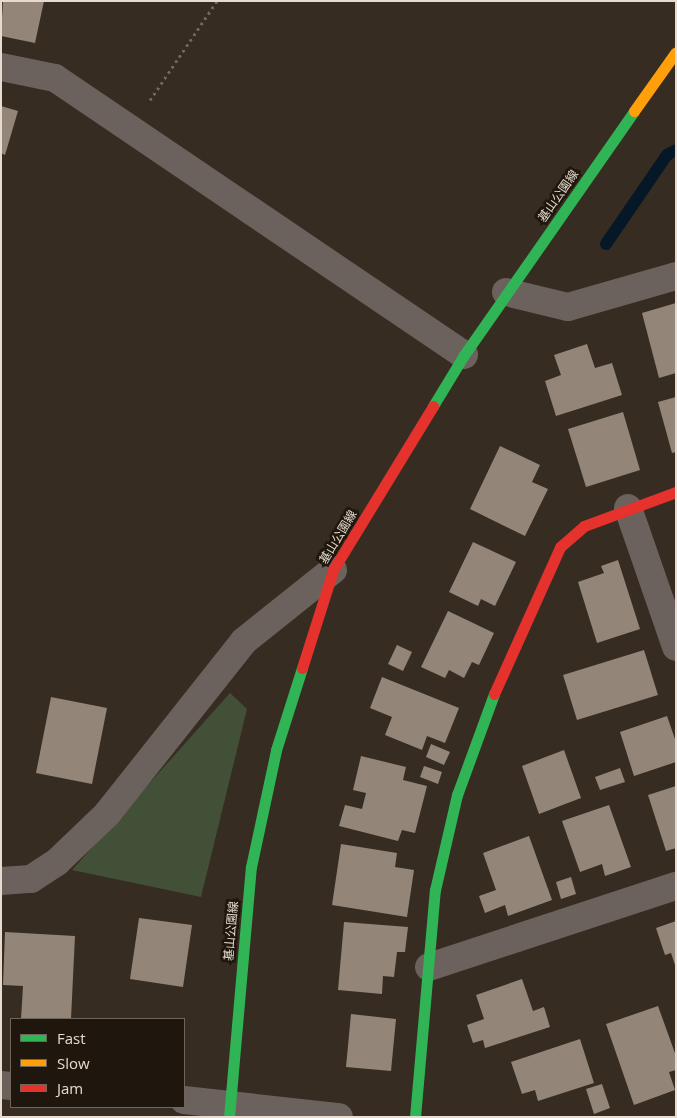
<!DOCTYPE html>
<meta charset="utf-8">
<style>
body{margin:0}
#map{position:relative;width:677px;height:1118px;overflow:hidden;background:#362c21;font-family:"Open Sans","Noto Sans JP",sans-serif}
div>[style]{position:absolute}
[style*='--x']{left:calc(var(--x)*1px);top:calc(var(--y)*1px);width:calc(var(--w)*1px);rotate:calc(var(--a)*1deg)}
.green>*{inset:0;background:#415037}
.stream>*{height:12px;margin:-6px;padding:0 6px;transform-origin:6px;border-radius:6px;background:#061828}
.building>*{inset:0;background:#938678}
.path>*{height:3px;margin-top:-1.5px;transform-origin:0;background:repeating-linear-gradient(90deg,#6e6762 0 2.5px,transparent 0 6.5px)}
.street>*{height:28px;margin:-14px;padding:0 14px;transform-origin:14px;border-radius:14px;background:#6b615d}
.fast>*{height:11px;margin:-5.5px;padding:0 5.5px;transform-origin:5.5px;border-radius:5.5px;background:#30b455}
.slow>*{height:11px;margin:-5.5px;padding:0 5.5px;transform-origin:5.5px;border-radius:5.5px;background:#ff9f0a}
.jam>*{height:11px;margin:-5.5px;padding:0 5.5px;transform-origin:5.5px;border-radius:5.5px;background:#e5322d}
span{translate:-50% -50%;white-space:nowrap;text-align:center;line-height:1.15;-webkit-text-stroke:5px #1f170e;paint-order:stroke}
.street-label{font-size:12px;color:#e6dbce}
.frame{position:absolute;inset:0;border:2px solid #e6dbce;pointer-events:none}
.legend{position:absolute;left:10px;top:1018px;width:175px;height:90px;box-sizing:border-box;background:#1f170e;border:1px solid #6f655b;margin:0;padding:6px 9px;list-style:none;font-size:15px;color:#e6dbce}
.legend li{display:flex;align-items:center;gap:10px;height:25px}
.legend b{width:25px;border:1px solid #6f655b}
</style>
<div id="map">
<div class="green">
<div style="clip-path:polygon(230px 693px,247px 709px,201px 897px,72px 870px)"></div>
</div>
<div class="stream">
<div style="--x:606;--y:244;--w:108;--a:-55.6"></div>
<div style="--x:667;--y:155;--w:10;--a:-29"></div>
</div>
<div class="building">
<div style="clip-path:polygon(3px 1px,44px 1px,35px 43px,1px 36px)"></div>
<div style="clip-path:polygon(1px 106px,18px 111px,5px 155px,1px 153px)"></div>
<div style="clip-path:polygon(676px 303px,676px 373px,659px 378px,642px 313px)"></div>
<div style="clip-path:polygon(587px 344px,595px 368px,612px 363px,622px 395px,556px 416px,545px 381px,561px 375px,554px 355px)"></div>
<div style="clip-path:polygon(676px 397px,676px 452px,672px 453px,658px 402px)"></div>
<div style="clip-path:polygon(623px 412px,640px 470px,586px 487px,568px 429px)"></div>
<div style="clip-path:polygon(500px 446px,540px 465px,532px 482px,548px 489px,525px 536px,470px 509px)"></div>
<div style="clip-path:polygon(473px 542px,516px 562px,495px 606px,481px 599px,478px 606px,449px 592px)"></div>
<div style="clip-path:polygon(618px 560px,640px 629px,597px 643px,578px 582px,604px 573px,601px 566px)"></div>
<div style="clip-path:polygon(448px 611px,494px 633px,479px 665px,472px 662px,464px 678px,449px 670px,445px 678px,421px 667px)"></div>
<div style="clip-path:polygon(397px 645px,412px 652px,403px 671px,388px 664px)"></div>
<div style="clip-path:polygon(644px 650px,658px 695px,577px 720px,563px 675px)"></div>
<div style="clip-path:polygon(382px 677px,459px 708px,445px 743px,427px 736px,422px 750px,385px 735px,392px 717px,370px 708px)"></div>
<div style="clip-path:polygon(51px 697px,107px 708px,92px 784px,36px 773px)"></div>
<div style="clip-path:polygon(667px 716px,676px 742px,676px 762px,634px 776px,620px 732px)"></div>
<div style="clip-path:polygon(431px 744px,450px 752px,444px 765px,426px 757px)"></div>
<div style="clip-path:polygon(564px 750px,581px 798px,539px 814px,522px 766px)"></div>
<div style="clip-path:polygon(361px 756px,406px 767px,403px 780px,427px 786px,415px 833px,402px 830px,398px 841px,339px 826px,345px 805px,362px 809px,366px 793px,353px 790px)"></div>
<div style="clip-path:polygon(424px 766px,442px 772px,438px 784px,420px 777px)"></div>
<div style="clip-path:polygon(620px 768px,625px 782px,600px 790px,595px 777px)"></div>
<div style="clip-path:polygon(676px 786px,676px 848px,666px 851px,648px 795px)"></div>
<div style="clip-path:polygon(609px 805px,631px 867px,605px 876px,602px 864px,580px 872px,562px 821px)"></div>
<div style="clip-path:polygon(529px 836px,552px 900px,508px 916px,505px 905px,485px 913px,479px 896px,496px 890px,483px 853px)"></div>
<div style="clip-path:polygon(341px 844px,397px 853px,395px 867px,414px 870px,407px 917px,332px 905px)"></div>
<div style="clip-path:polygon(571px 877px,576px 894px,561px 899px,556px 882px)"></div>
<div style="clip-path:polygon(139px 918px,192px 925px,183px 987px,130px 979px)"></div>
<div style="clip-path:polygon(676px 921px,676px 965px,675px 965px,671px 953px,665px 955px,656px 928px)"></div>
<div style="clip-path:polygon(344px 922px,408px 927px,405px 952px,397px 952px,394px 977px,383px 976px,382px 994px,338px 990px)"></div>
<div style="clip-path:polygon(5px 932px,75px 936px,71px 1019px,21px 1019px,23px 986px,3px 985px)"></div>
<div style="clip-path:polygon(522px 979px,533px 1011px,544px 1007px,550px 1027px,485px 1048px,483px 1040px,473px 1043px,467px 1025px,484px 1019px,476px 995px)"></div>
<div style="clip-path:polygon(658px 1006px,676px 1056px,676px 1070px,669px 1072px,675px 1090px,634px 1105px,606px 1024px)"></div>
<div style="clip-path:polygon(351px 1014px,396px 1019px,391px 1071px,346px 1067px)"></div>
<div style="clip-path:polygon(580px 1039px,594px 1083px,538px 1101px,535px 1090px,522px 1094px,511px 1062px)"></div>
<div style="clip-path:polygon(602px 1084px,610px 1108px,594px 1114px,586px 1089px)"></div>
</div>
<div class="path">
<div style="--x:150;--y:100;--w:120;--a:-55.9"></div>
</div>
<div class="street">
<div style="--x:1;--y:67;--w:55;--a:11.5"></div>
<div style="--x:55;--y:78;--w:494;--a:34.1"></div>
<div style="--x:506;--y:292;--w:64;--a:13.6"></div>
<div style="--x:568;--y:307;--w:112;--a:-16"></div>
<div style="--x:628;--y:508;--w:147;--a:70.9"></div>
<div style="--x:1;--y:881;--w:30;--a:-4"></div>
<div style="--x:31;--y:879;--w:31;--a:-33"></div>
<div style="--x:57;--y:862;--w:69;--a:-43.8"></div>
<div style="--x:107;--y:814;--w:221;--a:-51.6"></div>
<div style="--x:244;--y:641;--w:114;--a:-38.6"></div>
<div style="--x:429;--y:967;--w:260;--a:-18.2"></div>
<div style="--x:1;--y:1085;--w:10;--a:6"></div>
<div style="--x:184;--y:1100;--w:156;--a:6.3"></div>
</div>
<div class="fast">
<div style="--x:433;--y:406;--w:60;--a:-58.7"></div>
<div style="--x:464;--y:355;--w:297;--a:-55.1"></div>
<div style="--x:229;--y:1117;--w:251;--a:-85"></div>
<div style="--x:251;--y:867;--w:120;--a:-77.9"></div>
<div style="--x:276;--y:750;--w:86;--a:-72.4"></div>
<div style="--x:415;--y:1117;--w:228;--a:-85"></div>
<div style="--x:435;--y:890;--w:98;--a:-77"></div>
<div style="--x:457;--y:795;--w:108;--a:-69.9"></div>
</div>
<div class="slow">
<div style="--x:634;--y:111;--w:72;--a:-54.6"></div>
</div>
<div class="jam">
<div style="--x:302;--y:668;--w:103;--a:-72.4"></div>
<div style="--x:333;--y:570;--w:192;--a:-58.6"></div>
<div style="--x:494;--y:694;--w:161;--a:-65.8"></div>
<div style="--x:560;--y:547;--w:32;--a:-41"></div>
<div style="--x:584;--y:526;--w:98;--a:-20.3"></div>
</div>
<div class="street-label">
<span style="left:558px;top:196px;rotate:-55deg">基山公園線</span>
<span style="left:338px;top:537px;rotate:-59deg">基山公園線</span>
<span style="left:231px;top:931px;rotate:-85deg">基山公園線</span>
</div>
<div class="frame"></div>
<ul class="legend">
<li><b style="height:6px;background:#30b455"></b>Fast</li>
<li><b style="height:6px;background:#ff9f0a"></b>Slow</li>
<li><b style="height:6px;background:#e5322d"></b>Jam</li>
</ul>
</div>
